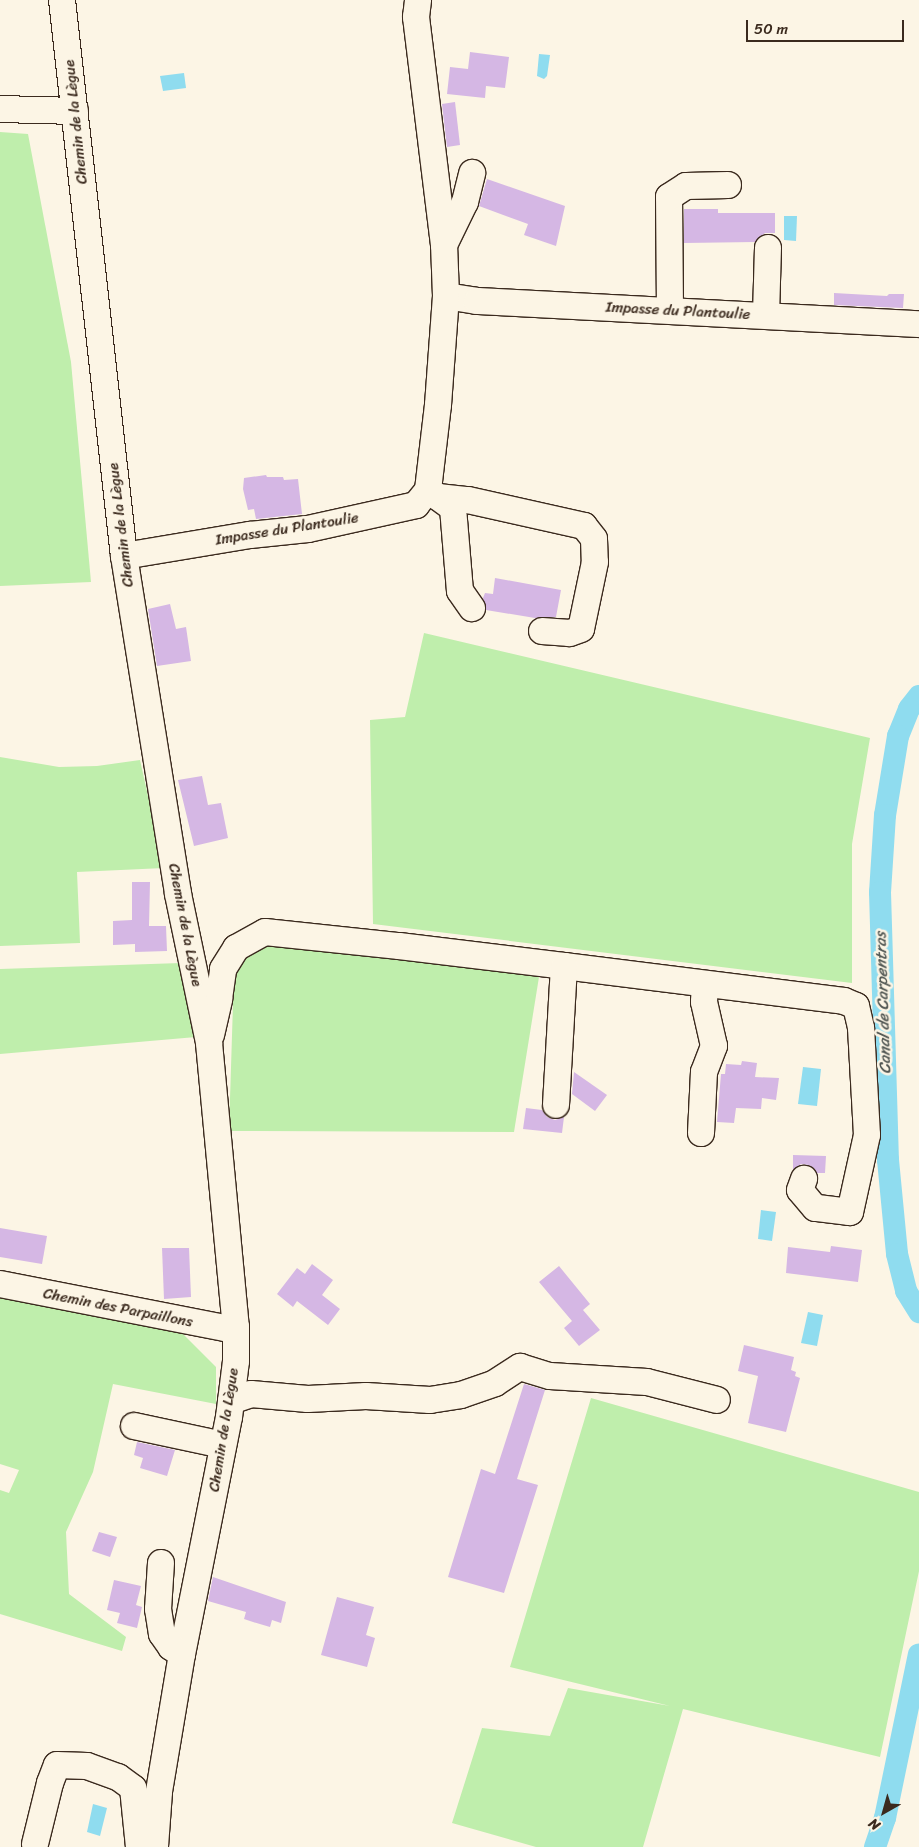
<!DOCTYPE html>
<meta charset="utf-8">
<style>
body{margin:0}
#map{position:relative;width:919px;height:1847px;overflow:hidden;background:#fcf5e5;font-family:Sriracha,sans-serif}
div>[style]{position:absolute}
[style*='--x']{left:calc(var(--x)*1px);top:calc(var(--y)*1px);width:calc(var(--w)*1px);rotate:calc(var(--a)*1deg)}
.green>*{inset:0;background:#bfeeac}
.water>*{inset:0;background:#8fdcef}
.canal>*{height:22px;margin:-11px;padding:0 11px;transform-origin:11px;border-radius:11px;background:#8fdcef}
.building>*{inset:0;background:#d5b7e4}
.roads{filter:drop-shadow(1px 0 #3b2a1e) drop-shadow(-1px 0 #3b2a1e) drop-shadow(0 1px #3b2a1e) drop-shadow(0 -1px #3b2a1e)}
.minor>*{height:26px;margin:-13px;padding:0 13px;transform-origin:13px;border-radius:13px;background:#fcf5e5}
span{translate:-50% -50%;white-space:nowrap;text-align:center;line-height:1.15;-webkit-text-stroke:5px #fcf5e5;paint-order:stroke}
.street-label{font-size:15px;color:#3b2a1e}
.water-label{font-size:16px;color:#505652;font-style:italic}
.north{position:absolute;left:859px;top:1787px;width:50px;height:50px;-webkit-text-stroke:4px #fcf5e5;paint-order:stroke;rotate:218deg;font-size:14px;font-weight:700;line-height:20px;text-align:center;color:#3b2a1e}
.north::after{content:'';display:block;margin:auto;width:18px;height:22px;background:#3b2a1e;clip-path:polygon(50% 0,100% 100%,50% 72%,0 100%)}
.scale{position:absolute;left:746px;top:20px;width:158px;height:22px;box-sizing:border-box;border:2px solid #3b2a1e;border-top:0;padding-left:6px;font-size:15px;line-height:18px;white-space:nowrap;color:#3b2a1e;-webkit-text-stroke:4px #fcf5e5;paint-order:stroke}
</style>
<div id="map">
<div class="green">
<div style="clip-path:polygon(0 132px,28px 134px,71px 362px,91px 582px,0 586px)"></div>
<div style="clip-path:polygon(424px 633px,870px 738px,852px 844px,852px 983px,373px 924px,370px 720px,405px 717px)"></div>
<div style="clip-path:polygon(0 757px,59px 767px,97px 766px,140px 760px,164px 868px,77px 872px,80px 943px,0 946px)"></div>
<div style="clip-path:polygon(258px 941px,348px 949px,539px 977px,514px 1132px,229px 1131px,234px 972px)"></div>
<div style="clip-path:polygon(181px 963px,196px 1037px,0 1054px,0 969px)"></div>
<div style="clip-path:polygon(0 1294px,182px 1333px,216px 1367px,216px 1404px,113px 1384px,93px 1472px,66px 1532px,69px 1594px,126px 1637px,122px 1651px,0 1614px,0 1490px,9px 1493px,19px 1470px,0 1464px)"></div>
<div style="clip-path:polygon(591px 1398px,919px 1492px,919px 1571px,880px 1757px,683px 1709px,643px 1847px,536px 1847px,452px 1823px,482px 1728px,550px 1736px,568px 1688px,670px 1706px,510px 1667px)"></div>
</div>
<div class="water">
<div style="clip-path:polygon(539px 54px,550px 55px,547px 76px,544px 79px,537px 76px)"></div>
<div style="clip-path:polygon(184px 73px,186px 88px,163px 91px,160px 76px)"></div>
<div style="clip-path:polygon(784px 216px,797px 216px,796px 241px,784px 240px)"></div>
<div style="clip-path:polygon(803px 1067px,821px 1069px,817px 1106px,798px 1104px)"></div>
<div style="clip-path:polygon(761px 1210px,776px 1212px,772px 1241px,758px 1239px)"></div>
<div style="clip-path:polygon(808px 1312px,823px 1315px,817px 1346px,801px 1343px)"></div>
<div style="clip-path:polygon(93px 1804px,107px 1808px,100px 1836px,87px 1832px)"></div>
</div>
<div class="canal">
<div style="--x:919;--y:696;--w:16;--a:128"></div>
<div style="--x:909;--y:709;--w:29;--a:112"></div>
<div style="--x:898;--y:736;--w:80;--a:99.3"></div>
<div style="--x:885;--y:815;--w:77;--a:93.7"></div>
<div style="--x:880;--y:892;--w:268;--a:88.3"></div>
<div style="--x:888;--y:1160;--w:94;--a:84.5"></div>
<div style="--x:897;--y:1254;--w:38;--a:76"></div>
<div style="--x:906;--y:1291;--w:25;--a:58"></div>
<div style="--x:875;--y:1847;--w:31;--a:-71"></div>
<div style="--x:885;--y:1818;--w:167;--a:-78.3"></div>
</div>
<div class="building">
<div style="clip-path:polygon(470px 52px,509px 57px,505px 88px,486px 86px,485px 98px,447px 94px,450px 67px,468px 69px)"></div>
<div style="clip-path:polygon(455px 102px,460px 145px,447px 147px,442px 104px)"></div>
<div style="clip-path:polygon(487px 179px,565px 206px,556px 246px,524px 235px,528px 224px,479px 206px)"></div>
<div style="clip-path:polygon(684px 209px,718px 209px,718px 213px,775px 213px,775px 233px,765px 233px,755px 242px,684px 243px)"></div>
<div style="clip-path:polygon(834px 293px,887px 296px,889px 294px,904px 294px,903px 308px,834px 305px)"></div>
<div style="clip-path:polygon(266px 475px,267px 477px,283px 477px,284px 480px,298px 479px,302px 514px,256px 519px,254px 509px,248px 510px,243px 489px,244px 478px)"></div>
<div style="clip-path:polygon(495px 578px,561px 590px,556px 617px,535px 618px,486px 610px,483px 598px,485px 593px,493px 594px)"></div>
<div style="clip-path:polygon(170px 604px,176px 629px,186px 627px,191px 661px,157px 666px,148px 609px)"></div>
<div style="clip-path:polygon(202px 776px,208px 805px,221px 803px,228px 838px,194px 846px,178px 780px)"></div>
<div style="clip-path:polygon(132px 882px,150px 882px,149px 926px,166px 926px,167px 951px,135px 952px,135px 944px,113px 945px,113px 921px,132px 920px)"></div>
<div style="clip-path:polygon(742px 1061px,757px 1063px,755px 1077px,779px 1078px,776px 1100px,762px 1098px,761px 1109px,736px 1108px,734px 1123px,717px 1122px,721px 1074px,725px 1074px,726px 1064px,741px 1065px)"></div>
<div style="clip-path:polygon(574px 1072px,607px 1095px,595px 1111px,572px 1094px)"></div>
<div style="clip-path:polygon(526px 1108px,542px 1110px,547px 1117px,555px 1120px,564px 1117px,562px 1133px,523px 1129px)"></div>
<div style="clip-path:polygon(793px 1155px,826px 1156px,825px 1173px,817px 1173px,809px 1165px,801px 1164px,793px 1170px)"></div>
<div style="clip-path:polygon(0 1228px,47px 1236px,42px 1264px,0 1257px)"></div>
<div style="clip-path:polygon(831px 1246px,862px 1250px,858px 1282px,786px 1273px,788px 1247px,830px 1252px)"></div>
<div style="clip-path:polygon(162px 1248px,189px 1248px,191px 1297px,164px 1299px)"></div>
<div style="clip-path:polygon(312px 1264px,333px 1280px,322px 1295px,340px 1309px,328px 1325px,297px 1301px,293px 1307px,277px 1294px,297px 1268px,305px 1274px)"></div>
<div style="clip-path:polygon(559px 1266px,590px 1304px,583px 1310px,600px 1330px,579px 1346px,564px 1328px,572px 1321px,539px 1282px)"></div>
<div style="clip-path:polygon(744px 1345px,794px 1357px,791px 1370px,796px 1372px,795px 1376px,800px 1378px,786px 1432px,748px 1423px,758px 1376px,738px 1371px)"></div>
<div style="clip-path:polygon(524px 1384px,545px 1390px,517px 1479px,538px 1485px,504px 1593px,448px 1577px,481px 1469px,495px 1474px)"></div>
<div style="clip-path:polygon(137px 1442px,175px 1450px,167px 1476px,140px 1468px,143px 1458px,134px 1455px)"></div>
<div style="clip-path:polygon(99px 1532px,117px 1537px,110px 1557px,92px 1551px)"></div>
<div style="clip-path:polygon(213px 1577px,286px 1602px,281px 1623px,272px 1620px,270px 1627px,253px 1622px,244px 1619px,246px 1612px,208px 1601px)"></div>
<div style="clip-path:polygon(114px 1580px,141px 1586px,136px 1605px,142px 1607px,137px 1628px,117px 1623px,120px 1613px,107px 1610px)"></div>
<div style="clip-path:polygon(337px 1597px,374px 1607px,366px 1635px,375px 1638px,367px 1667px,321px 1655px)"></div>
</div>
<div class="roads">
<div class="minor">
<div style="--x:62;--y:0;--w:559;--a:83.64"></div>
<div style="--x:124;--y:556;--w:342;--a:80.9"></div>
<div style="--x:178;--y:894;--w:152;--a:78.2"></div>
<div style="--x:209;--y:1043;--w:285;--a:84.6"></div>
<div style="--x:236;--y:1327;--w:34;--a:90"></div>
<div style="--x:236;--y:1361;--w:56;--a:97.1"></div>
<div style="--x:229;--y:1417;--w:242;--a:101.2"></div>
<div style="--x:182;--y:1654;--w:140;--a:99.5"></div>
<div style="--x:159;--y:1792;--w:55;--a:94.2"></div>
<div style="--x:0;--y:109;--w:75;--a:1.5"></div>
<div style="--x:444;--y:245;--w:48;--a:-64"></div>
<div style="--x:465;--y:202;--w:30;--a:-76"></div>
<div style="--x:446;--y:296;--w:31;--a:9"></div>
<div style="--x:477;--y:301;--w:443;--a:3"></div>
<div style="--x:670;--y:310;--w:113;--a:-90.5"></div>
<div style="--x:669;--y:197;--w:20;--a:-33"></div>
<div style="--x:686;--y:186;--w:42;--a:-1.4"></div>
<div style="--x:766;--y:315;--w:67;--a:-88.3"></div>
<div style="--x:431;--y:492;--w:27;--a:36"></div>
<div style="--x:453;--y:508;--w:83;--a:85.2"></div>
<div style="--x:460;--y:591;--w:21;--a:55"></div>
<div style="--x:438;--y:497;--w:30;--a:6"></div>
<div style="--x:468;--y:500;--w:119;--a:12.6"></div>
<div style="--x:584;--y:526;--w:16;--a:52"></div>
<div style="--x:594;--y:539;--w:23;--a:88"></div>
<div style="--x:595;--y:562;--w:68;--a:101.8"></div>
<div style="--x:581;--y:629;--w:12;--a:160"></div>
<div style="--x:570;--y:633;--w:28;--a:-176"></div>
<div style="--x:124;--y:556;--w:128;--a:-9.5"></div>
<div style="--x:250;--y:535;--w:58;--a:-5.9"></div>
<div style="--x:308;--y:529;--w:111;--a:-12.5"></div>
<div style="--x:416;--y:505;--w:19;--a:-51"></div>
<div style="--x:428;--y:490;--w:86;--a:-83.3"></div>
<div style="--x:438;--y:405;--w:109;--a:-85.8"></div>
<div style="--x:446;--y:296;--w:51;--a:-92.2"></div>
<div style="--x:444;--y:245;--w:230;--a:-97"></div>
<div style="--x:416;--y:17;--w:17;--a:-83"></div>
<div style="--x:564;--y:966;--w:282;--a:7.1"></div>
<div style="--x:844;--y:1001;--w:13;--a:23"></div>
<div style="--x:856;--y:1006;--w:23;--a:77"></div>
<div style="--x:861;--y:1028;--w:107;--a:86.8"></div>
<div style="--x:867;--y:1135;--w:79;--a:102.4"></div>
<div style="--x:850;--y:1212;--w:35;--a:-173"></div>
<div style="--x:815;--y:1208;--w:23;--a:-130"></div>
<div style="--x:800;--y:1190;--w:12;--a:-70"></div>
<div style="--x:211;--y:1035;--w:37;--a:-77"></div>
<div style="--x:219;--y:999;--w:30;--a:-82"></div>
<div style="--x:223;--y:969;--w:25;--a:-58"></div>
<div style="--x:236;--y:948;--w:33;--a:-29"></div>
<div style="--x:265;--y:932;--w:135;--a:6"></div>
<div style="--x:399;--y:946;--w:166;--a:6.9"></div>
<div style="--x:564;--y:966;--w:139;--a:93.3"></div>
<div style="--x:701;--y:1133;--w:61;--a:-87.2"></div>
<div style="--x:704;--y:1072;--w:28;--a:-69"></div>
<div style="--x:714;--y:1046;--w:45;--a:-102.8"></div>
<div style="--x:704;--y:1002;--w:18;--a:-87"></div>
<div style="--x:0;--y:1284;--w:229;--a:11.1"></div>
<div style="--x:225;--y:1328;--w:11;--a:-5"></div>
<div style="--x:231;--y:1401;--w:21;--a:-19"></div>
<div style="--x:251;--y:1394;--w:57;--a:5"></div>
<div style="--x:308;--y:1399;--w:58;--a:-3"></div>
<div style="--x:366;--y:1396;--w:64;--a:3.6"></div>
<div style="--x:430;--y:1400;--w:31;--a:-9"></div>
<div style="--x:461;--y:1395;--w:36;--a:-19"></div>
<div style="--x:495;--y:1383;--w:30;--a:-33"></div>
<div style="--x:520;--y:1367;--w:31;--a:17"></div>
<div style="--x:550;--y:1376;--w:97;--a:3.5"></div>
<div style="--x:647;--y:1382;--w:72;--a:14.4"></div>
<div style="--x:134;--y:1426;--w:91;--a:12.1"></div>
<div style="--x:161;--y:1563;--w:46;--a:93.7"></div>
<div style="--x:158;--y:1609;--w:25;--a:81"></div>
<div style="--x:162;--y:1634;--w:16;--a:55"></div>
<div style="--x:171;--y:1647;--w:13;--a:32"></div>
<div style="--x:35;--y:1844;--w:63;--a:-76.2"></div>
<div style="--x:50;--y:1783;--w:19;--a:-69"></div>
<div style="--x:57;--y:1765;--w:30;--a:2"></div>
<div style="--x:87;--y:1766;--w:33;--a:20"></div>
<div style="--x:118;--y:1777;--w:19;--a:36"></div>
<div style="--x:133;--y:1788;--w:59;--a:84.2"></div>
</div>
</div>
<div class="street-label">
<span style="left:76px;top:122px;rotate:-96deg">Chemin de la Lègue</span>
<span style="left:678px;top:311px;rotate:3deg">Impasse du Plantoulie</span>
<span style="left:121px;top:525px;rotate:-97deg">Chemin de la Lègue</span>
<span style="left:287px;top:529px;rotate:-9deg">Impasse du Plantoulie</span>
<span style="left:185px;top:925px;rotate:79deg">Chemin de la Lègue</span>
<span style="left:118px;top:1308px;rotate:11deg">Chemin des Parpaillons</span>
<span style="left:224px;top:1430px;rotate:-81deg">Chemin de la Lègue</span>
</div>
<div class="water-label">
<span style="left:883px;top:1003px;rotate:-92deg">Canal de Carpentras</span>
</div>
<div class="north">N</div>
<div class="scale">50 m</div>
</div>
